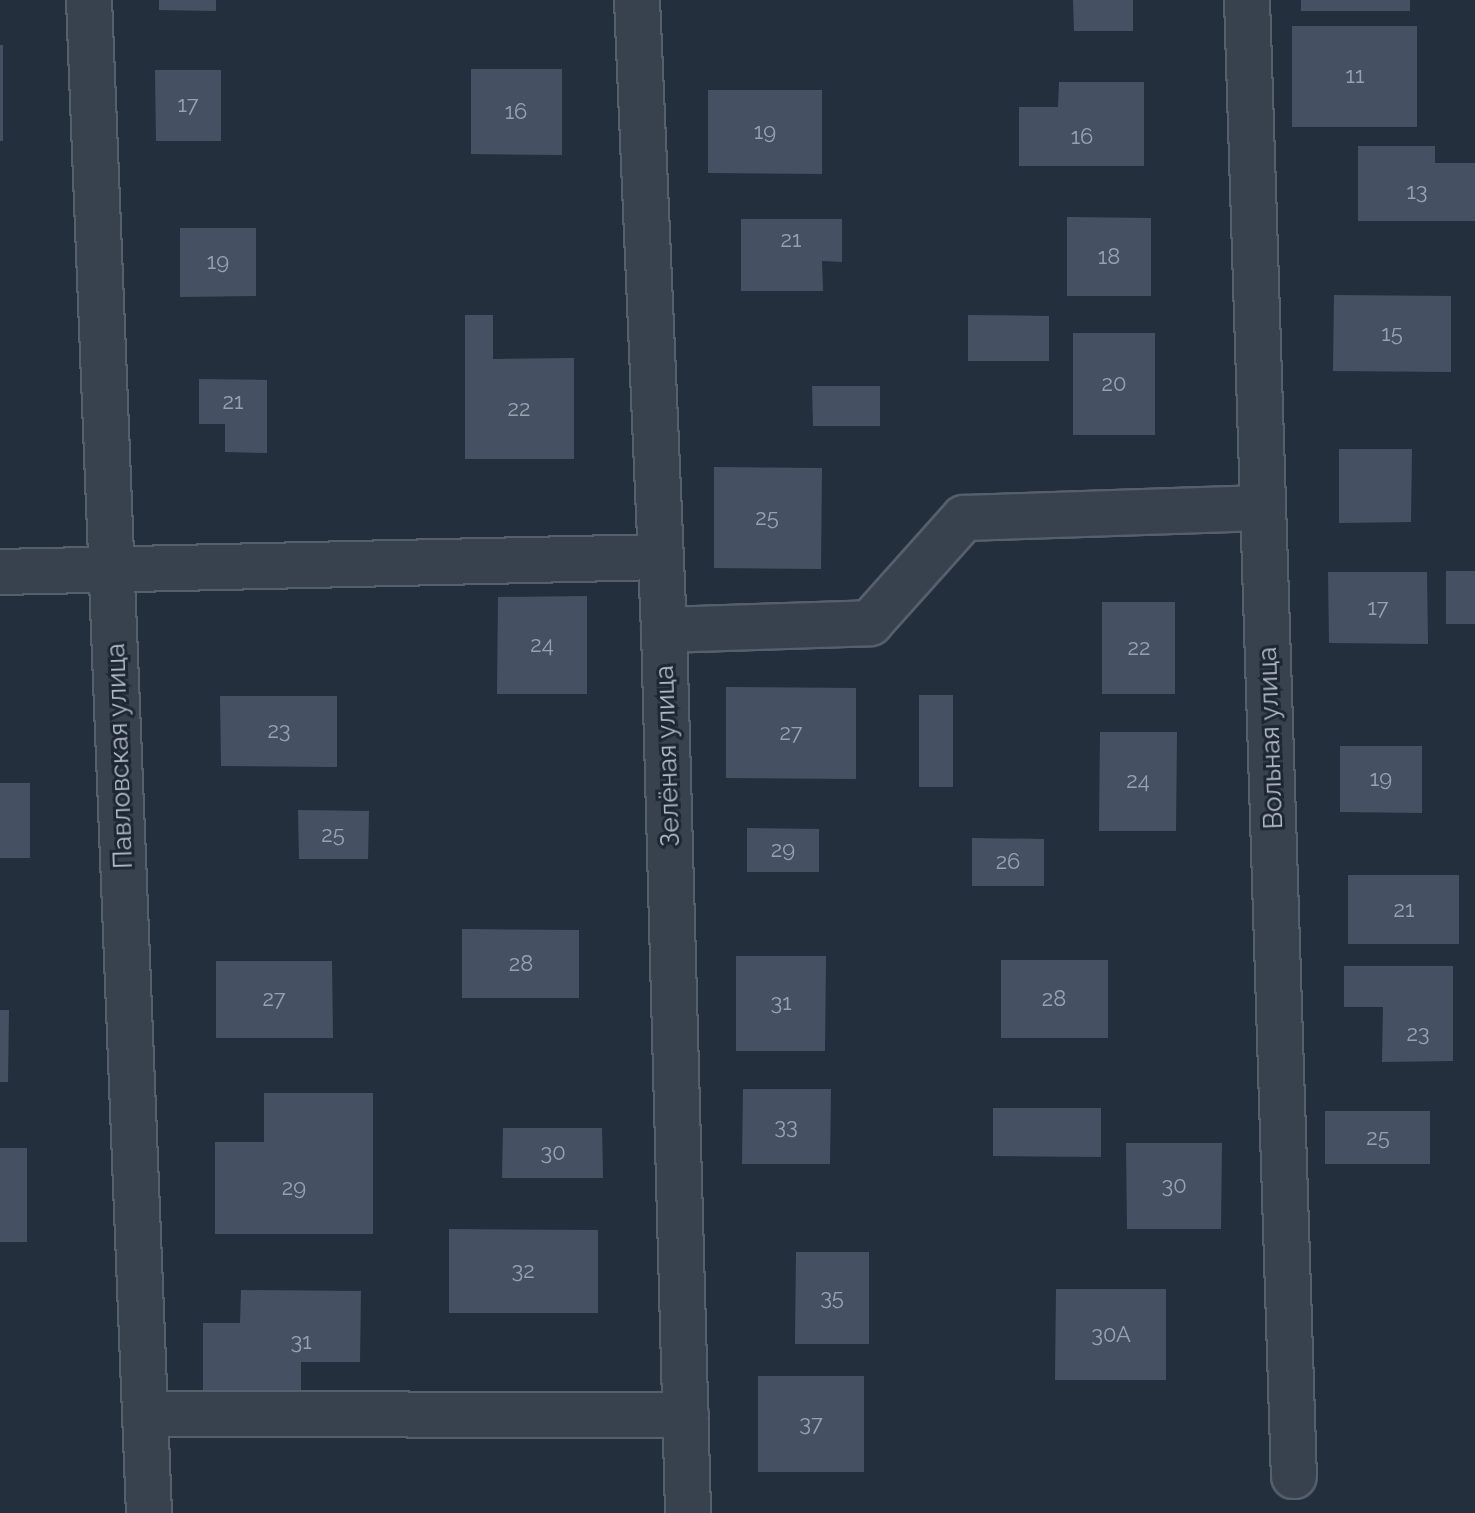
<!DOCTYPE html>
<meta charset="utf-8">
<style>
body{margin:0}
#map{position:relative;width:1475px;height:1513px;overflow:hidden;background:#242f3e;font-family:Raleway,sans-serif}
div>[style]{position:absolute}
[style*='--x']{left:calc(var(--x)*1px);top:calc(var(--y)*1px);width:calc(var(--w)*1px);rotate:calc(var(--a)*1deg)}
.building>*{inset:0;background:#455162}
.roads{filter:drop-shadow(2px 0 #565f6c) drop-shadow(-2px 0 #565f6c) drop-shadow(0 2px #565f6c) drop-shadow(0 -2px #565f6c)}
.minor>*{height:44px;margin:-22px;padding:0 22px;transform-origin:22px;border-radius:22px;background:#38414e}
span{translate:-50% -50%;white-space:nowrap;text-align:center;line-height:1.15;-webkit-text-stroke:6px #1d2633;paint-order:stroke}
.number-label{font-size:22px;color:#98a1af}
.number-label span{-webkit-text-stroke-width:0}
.street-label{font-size:26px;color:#b4bcc9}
</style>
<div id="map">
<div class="building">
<div style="clip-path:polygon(159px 0,216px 0,216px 11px,159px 10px)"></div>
<div style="clip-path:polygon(1073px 0,1133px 0,1133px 31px,1074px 31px)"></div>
<div style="clip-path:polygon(1301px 0,1410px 0,1410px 11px,1301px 11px)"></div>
<div style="clip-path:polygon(1292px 26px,1417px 26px,1417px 127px,1292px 127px)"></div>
<div style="clip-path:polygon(0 45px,3px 45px,3px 141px,0 141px)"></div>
<div style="clip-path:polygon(471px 69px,562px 69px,562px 155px,471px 154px)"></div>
<div style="clip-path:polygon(155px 70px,221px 70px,221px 141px,156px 141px)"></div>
<div style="clip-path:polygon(1059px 82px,1144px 82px,1144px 166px,1019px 166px,1019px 107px,1058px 107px)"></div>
<div style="clip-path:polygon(708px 90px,822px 90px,822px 174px,708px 173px)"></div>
<div style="clip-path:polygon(1358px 146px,1435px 146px,1435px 163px,1475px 163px,1475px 221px,1358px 221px)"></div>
<div style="clip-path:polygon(1067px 217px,1151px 218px,1151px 296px,1067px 296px)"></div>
<div style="clip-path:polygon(741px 219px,842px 219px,842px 262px,822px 261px,823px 291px,741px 291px)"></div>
<div style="clip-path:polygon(180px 228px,256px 228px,256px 296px,180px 297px)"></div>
<div style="clip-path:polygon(1334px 295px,1451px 296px,1451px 372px,1333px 371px)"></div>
<div style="clip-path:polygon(465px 315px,493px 315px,493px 359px,574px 358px,574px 459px,465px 459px)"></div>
<div style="clip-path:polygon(968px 315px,1049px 316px,1049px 361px,968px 361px)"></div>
<div style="clip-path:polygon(1073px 333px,1155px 333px,1155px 435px,1073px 435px)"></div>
<div style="clip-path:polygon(199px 379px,267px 380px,267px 453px,225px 452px,225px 424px,199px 424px)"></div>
<div style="clip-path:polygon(812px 386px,880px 386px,880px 426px,813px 426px)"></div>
<div style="clip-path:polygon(1339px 449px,1412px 449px,1411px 522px,1339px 523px)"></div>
<div style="clip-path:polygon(714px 467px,822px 468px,821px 569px,714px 568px)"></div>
<div style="clip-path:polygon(1446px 571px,1475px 571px,1475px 624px,1446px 624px)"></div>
<div style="clip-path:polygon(1328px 572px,1427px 572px,1428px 644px,1329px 643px)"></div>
<div style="clip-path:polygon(587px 596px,587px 694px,497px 694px,498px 597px)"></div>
<div style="clip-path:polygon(1102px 602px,1175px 602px,1175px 694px,1102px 694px)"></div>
<div style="clip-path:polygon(726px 687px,856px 688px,856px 779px,726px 778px)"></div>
<div style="clip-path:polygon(919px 695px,953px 695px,953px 787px,919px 787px)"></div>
<div style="clip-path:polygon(220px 696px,337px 696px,337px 767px,221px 766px)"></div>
<div style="clip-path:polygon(1100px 732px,1177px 732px,1176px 831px,1099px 831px)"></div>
<div style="clip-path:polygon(1340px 746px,1422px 746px,1422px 813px,1340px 812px)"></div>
<div style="clip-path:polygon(0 783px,30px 783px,30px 858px,0 858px)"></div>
<div style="clip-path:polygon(298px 810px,369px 811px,368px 859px,299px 859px)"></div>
<div style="clip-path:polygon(747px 828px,819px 829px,819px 872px,747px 872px)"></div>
<div style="clip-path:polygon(972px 838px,1044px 839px,1044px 886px,972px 886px)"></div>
<div style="clip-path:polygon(1348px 875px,1459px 875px,1459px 944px,1348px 944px)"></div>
<div style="clip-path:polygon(462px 929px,579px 930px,579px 998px,462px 998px)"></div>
<div style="clip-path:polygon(736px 956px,826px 956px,825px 1051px,736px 1051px)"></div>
<div style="clip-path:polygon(1001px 960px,1108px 960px,1108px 1038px,1001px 1038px)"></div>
<div style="clip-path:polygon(216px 961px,332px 961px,333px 1038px,216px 1038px)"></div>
<div style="clip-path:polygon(1344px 966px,1453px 966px,1453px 1061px,1382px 1062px,1383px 1007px,1344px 1007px)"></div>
<div style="clip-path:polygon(0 1010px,9px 1010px,8px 1082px,0 1082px)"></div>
<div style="clip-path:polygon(743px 1089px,831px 1089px,830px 1164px,742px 1164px)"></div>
<div style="clip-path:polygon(264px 1093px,373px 1093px,373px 1234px,215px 1234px,215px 1142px,264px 1142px)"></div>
<div style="clip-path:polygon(993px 1108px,1101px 1108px,1101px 1157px,993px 1156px)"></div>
<div style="clip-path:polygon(1325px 1111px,1430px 1111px,1430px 1164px,1325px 1164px)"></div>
<div style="clip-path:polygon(503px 1128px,602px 1128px,603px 1178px,502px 1178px)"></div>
<div style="clip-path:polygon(1126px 1143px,1222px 1143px,1221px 1229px,1127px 1229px)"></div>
<div style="clip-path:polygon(0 1148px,27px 1148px,27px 1242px,0 1242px)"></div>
<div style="clip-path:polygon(449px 1229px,598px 1230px,598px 1313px,449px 1313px)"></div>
<div style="clip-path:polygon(796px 1252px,869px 1252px,869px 1344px,795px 1344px)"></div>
<div style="clip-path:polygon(1056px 1289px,1166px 1289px,1166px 1380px,1055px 1380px)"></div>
<div style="clip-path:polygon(241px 1290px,361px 1291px,360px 1362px,301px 1362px,301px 1393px,203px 1392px,203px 1323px,240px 1323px)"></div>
<div style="clip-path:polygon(758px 1376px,864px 1376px,864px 1472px,758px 1472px)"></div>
</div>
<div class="roads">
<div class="minor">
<div style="--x:89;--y:0;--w:1514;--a:87.73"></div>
<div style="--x:637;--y:0;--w:631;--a:87.55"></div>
<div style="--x:664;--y:630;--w:883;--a:88.44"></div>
<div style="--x:1247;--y:0;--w:1477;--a:88.18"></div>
<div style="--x:0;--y:572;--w:660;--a:-1.3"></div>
<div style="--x:664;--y:630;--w:206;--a:-1.9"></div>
<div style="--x:870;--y:623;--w:141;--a:-48.2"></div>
<div style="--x:964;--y:518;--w:299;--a:-1.9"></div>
<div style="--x:146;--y:1414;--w:540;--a:0.11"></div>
</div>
</div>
<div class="number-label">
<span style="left:1355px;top:76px">11</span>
<span style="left:188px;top:105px">17</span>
<span style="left:516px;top:112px">16</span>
<span style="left:765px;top:132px">19</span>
<span style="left:1082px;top:137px">16</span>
<span style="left:1417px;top:192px">13</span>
<span style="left:791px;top:240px">21</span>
<span style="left:1109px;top:257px">18</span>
<span style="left:218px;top:262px">19</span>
<span style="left:1392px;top:334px">15</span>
<span style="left:1114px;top:384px">20</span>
<span style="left:233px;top:402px">21</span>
<span style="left:519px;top:409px">22</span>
<span style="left:767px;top:518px">25</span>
<span style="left:1378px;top:608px">17</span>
<span style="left:542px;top:645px">24</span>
<span style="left:1139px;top:648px">22</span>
<span style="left:279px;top:731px">23</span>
<span style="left:791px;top:733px">27</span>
<span style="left:1381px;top:779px">19</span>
<span style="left:1138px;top:781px">24</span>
<span style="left:333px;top:835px">25</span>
<span style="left:783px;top:850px">29</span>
<span style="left:1008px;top:862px">26</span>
<span style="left:1404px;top:910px">21</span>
<span style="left:521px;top:964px">28</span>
<span style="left:274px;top:999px">27</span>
<span style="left:1054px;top:999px">28</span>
<span style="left:781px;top:1003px">31</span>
<span style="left:1418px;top:1034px">23</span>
<span style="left:786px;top:1127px">33</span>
<span style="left:1378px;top:1138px">25</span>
<span style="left:553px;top:1153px">30</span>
<span style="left:1174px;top:1186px">30</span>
<span style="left:294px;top:1188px">29</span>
<span style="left:523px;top:1271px">32</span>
<span style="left:832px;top:1298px">35</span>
<span style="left:1111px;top:1335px">30А</span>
<span style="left:301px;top:1342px">31</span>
<span style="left:811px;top:1424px">37</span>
</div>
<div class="street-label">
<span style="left:1271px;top:738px;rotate:-92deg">Вольная улица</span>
<span style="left:120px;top:756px;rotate:-92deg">Павловская улица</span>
<span style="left:668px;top:756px;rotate:-92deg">Зелёная улица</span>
</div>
</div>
